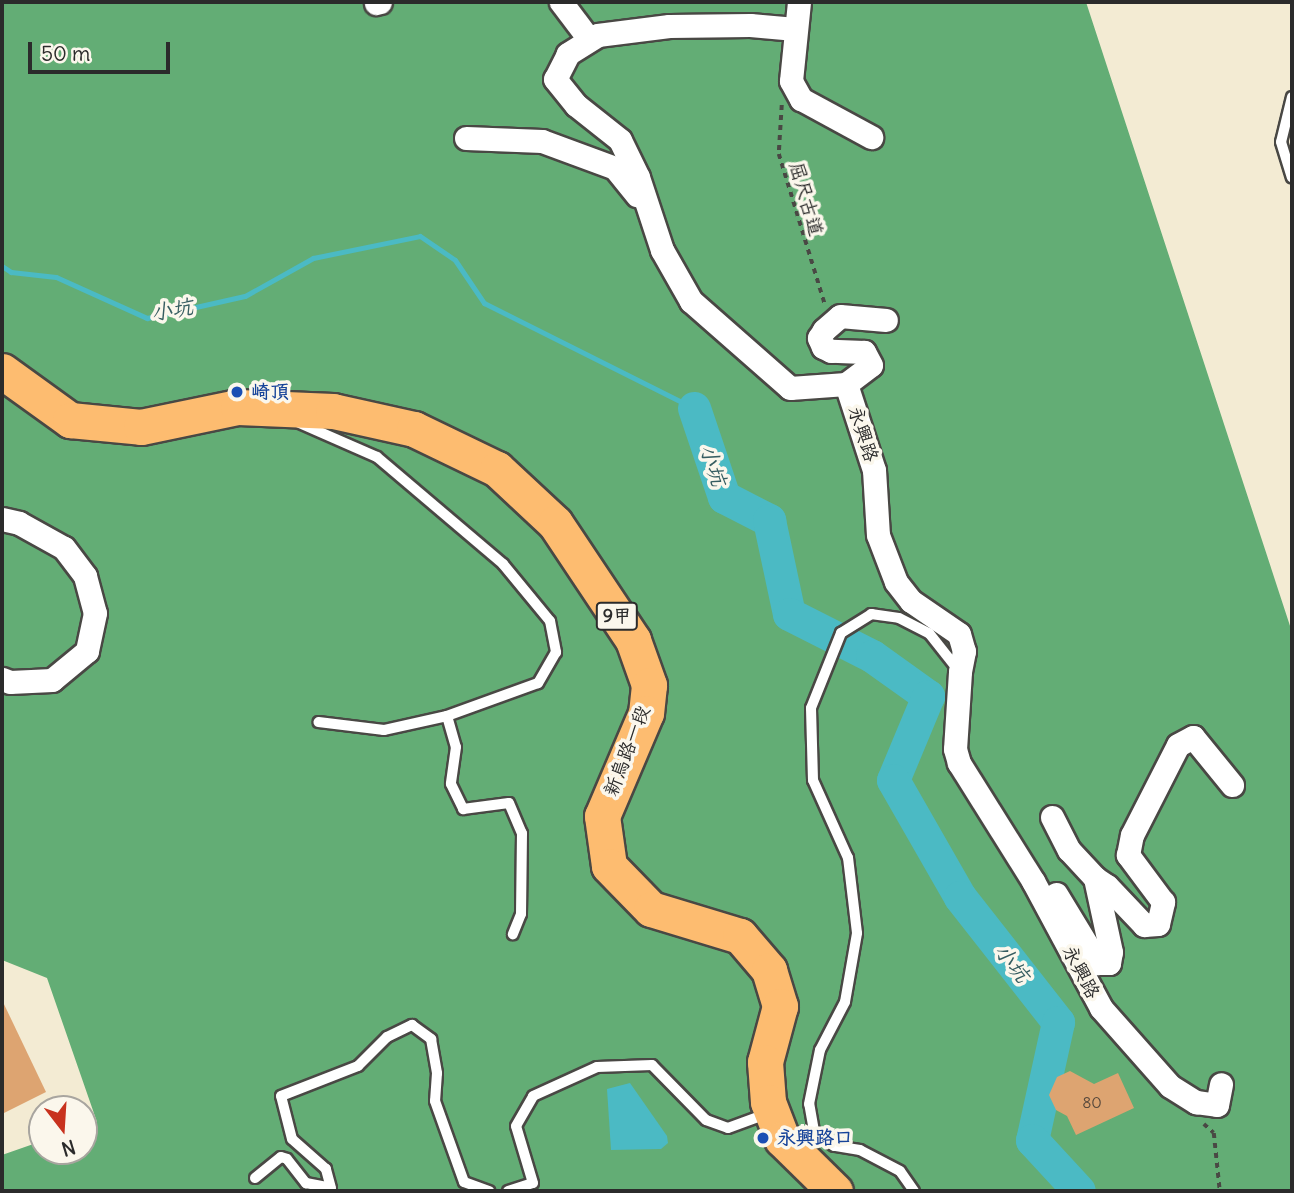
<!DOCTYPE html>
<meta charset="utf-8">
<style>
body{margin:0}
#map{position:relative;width:1294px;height:1193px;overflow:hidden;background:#f3ebd3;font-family:Delius,"LXGW WenKai TC",sans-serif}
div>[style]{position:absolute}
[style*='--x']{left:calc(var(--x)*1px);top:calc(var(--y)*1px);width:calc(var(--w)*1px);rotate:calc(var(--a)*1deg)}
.forest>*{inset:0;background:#63ad75}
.water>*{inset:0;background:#4bbac4}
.stream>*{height:5px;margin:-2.5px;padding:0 2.5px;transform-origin:2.5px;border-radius:2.5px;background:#4bbac4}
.river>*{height:33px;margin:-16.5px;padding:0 16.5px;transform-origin:16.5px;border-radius:16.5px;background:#4bbac4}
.building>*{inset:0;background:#dda471}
.path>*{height:3.5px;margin-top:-1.75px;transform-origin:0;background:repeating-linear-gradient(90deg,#494844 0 5px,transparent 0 10px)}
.roads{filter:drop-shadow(2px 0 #494844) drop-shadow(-2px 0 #494844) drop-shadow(0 2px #494844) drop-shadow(0 -2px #494844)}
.service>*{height:10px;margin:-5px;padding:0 5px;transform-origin:5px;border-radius:5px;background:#fff}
.minor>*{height:23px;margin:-11.5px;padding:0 11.5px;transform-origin:11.5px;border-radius:11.5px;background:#fff}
.primary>*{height:35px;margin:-17.5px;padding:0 17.5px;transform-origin:17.5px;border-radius:17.5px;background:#fdbc70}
.dots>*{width:19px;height:19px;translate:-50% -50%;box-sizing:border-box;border:4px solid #fbf7ec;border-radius:50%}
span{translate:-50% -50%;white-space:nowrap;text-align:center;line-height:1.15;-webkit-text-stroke:7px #fbf7ec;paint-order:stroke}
.number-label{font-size:16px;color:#58493c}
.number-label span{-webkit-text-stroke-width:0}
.shield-label span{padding:2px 5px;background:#fbf7ec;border:2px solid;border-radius:5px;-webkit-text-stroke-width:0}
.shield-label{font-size:18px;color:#2b2b2b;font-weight:700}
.street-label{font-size:19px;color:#2b2b2b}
.transit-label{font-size:19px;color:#164399;font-weight:700}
.left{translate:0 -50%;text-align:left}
.water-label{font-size:21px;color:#365d61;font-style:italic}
.frame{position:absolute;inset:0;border:4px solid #2b2b2b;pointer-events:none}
.north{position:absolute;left:28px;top:1095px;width:70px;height:70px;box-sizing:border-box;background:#fbf7ec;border:2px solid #a8a59f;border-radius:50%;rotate:163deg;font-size:19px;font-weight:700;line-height:28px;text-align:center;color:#2b2b2b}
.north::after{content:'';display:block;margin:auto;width:24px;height:32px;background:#c8321e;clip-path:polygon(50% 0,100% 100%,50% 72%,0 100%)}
.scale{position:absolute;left:28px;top:42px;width:142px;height:32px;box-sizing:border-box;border:4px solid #2b2b2b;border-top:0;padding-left:9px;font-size:21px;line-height:24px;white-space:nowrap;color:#2b2b2b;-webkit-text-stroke:5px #fbf7ec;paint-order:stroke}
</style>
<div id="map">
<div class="forest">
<div style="clip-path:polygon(2px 2px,1086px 2px,1292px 632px,1292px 1191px,2px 1191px,2px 1155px,42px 1141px,42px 1151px,84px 1151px,84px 1127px,97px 1122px,47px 978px,2px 960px)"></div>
</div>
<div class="water">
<div style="clip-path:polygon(630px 1083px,667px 1136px,668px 1143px,661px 1149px,611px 1150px,607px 1089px)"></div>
</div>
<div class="stream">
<div style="--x:2;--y:266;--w:11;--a:34"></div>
<div style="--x:11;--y:272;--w:45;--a:6.3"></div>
<div style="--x:56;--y:277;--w:100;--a:24.3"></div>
<div style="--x:147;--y:318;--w:100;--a:-12.7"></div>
<div style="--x:245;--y:296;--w:78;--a:-29.2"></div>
<div style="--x:313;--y:258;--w:109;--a:-11.6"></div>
<div style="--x:420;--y:236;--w:42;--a:34.4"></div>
<div style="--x:455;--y:260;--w:52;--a:56"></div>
<div style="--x:484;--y:303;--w:235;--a:26.6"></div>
</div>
<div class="river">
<div style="--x:694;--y:408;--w:94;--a:71.4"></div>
<div style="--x:724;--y:497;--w:51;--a:27.1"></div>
<div style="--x:769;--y:520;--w:96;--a:78"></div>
<div style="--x:789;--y:614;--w:93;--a:26.8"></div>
<div style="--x:872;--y:656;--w:69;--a:35.5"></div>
<div style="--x:928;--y:696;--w:91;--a:112.6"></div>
<div style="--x:893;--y:780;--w:135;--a:60.2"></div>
<div style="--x:960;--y:897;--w:159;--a:51.9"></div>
<div style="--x:1058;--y:1022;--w:121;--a:102.4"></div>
<div style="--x:1032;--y:1140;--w:69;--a:47.3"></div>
</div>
<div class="building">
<div style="clip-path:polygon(2px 1000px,46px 1092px,2px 1114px)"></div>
<div style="clip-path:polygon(1070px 1071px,1094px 1084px,1118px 1073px,1134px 1108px,1076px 1135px,1067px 1116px,1056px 1110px,1049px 1095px,1057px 1077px)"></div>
</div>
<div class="path">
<div style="--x:782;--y:105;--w:49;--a:93.5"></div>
<div style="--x:779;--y:154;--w:157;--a:73"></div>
<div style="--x:1204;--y:1124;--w:13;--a:42"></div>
<div style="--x:1214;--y:1133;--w:58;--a:84.1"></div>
</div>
<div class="roads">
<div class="service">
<div style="--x:1292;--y:97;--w:46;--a:103.7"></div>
<div style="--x:1281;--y:142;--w:37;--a:73"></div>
<div style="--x:297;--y:422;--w:87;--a:23.6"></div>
<div style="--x:377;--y:457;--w:165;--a:40.3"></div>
<div style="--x:503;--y:564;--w:74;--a:50.5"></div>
<div style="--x:550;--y:621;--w:32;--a:79"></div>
<div style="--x:556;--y:652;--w:36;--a:120"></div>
<div style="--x:538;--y:683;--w:97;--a:160.1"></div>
<div style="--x:447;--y:716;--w:65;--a:167.5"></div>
<div style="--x:384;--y:730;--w:66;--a:-173.1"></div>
<div style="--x:447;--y:716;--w:32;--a:74"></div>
<div style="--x:456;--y:747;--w:37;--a:98"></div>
<div style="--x:451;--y:784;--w:28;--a:64"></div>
<div style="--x:463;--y:809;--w:46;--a:-7.4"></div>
<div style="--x:509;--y:803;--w:33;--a:67"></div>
<div style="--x:522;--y:833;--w:81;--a:90.7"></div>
<div style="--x:521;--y:914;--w:22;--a:112"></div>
<div style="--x:255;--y:1178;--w:33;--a:-39"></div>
<div style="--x:281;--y:1157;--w:6;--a:18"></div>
<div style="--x:287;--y:1159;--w:31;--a:52"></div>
<div style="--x:306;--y:1183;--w:25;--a:11"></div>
<div style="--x:331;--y:1188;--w:20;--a:-105"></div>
<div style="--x:326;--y:1169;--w:45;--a:-138.6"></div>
<div style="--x:292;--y:1139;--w:44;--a:-104.3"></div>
<div style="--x:281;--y:1096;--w:83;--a:-21.3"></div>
<div style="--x:358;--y:1066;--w:41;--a:-45"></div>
<div style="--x:387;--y:1037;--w:28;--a:-26"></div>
<div style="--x:412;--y:1025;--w:24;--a:36"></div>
<div style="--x:431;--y:1039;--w:35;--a:80"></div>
<div style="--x:437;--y:1073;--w:28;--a:94"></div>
<div style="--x:435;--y:1101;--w:86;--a:70.3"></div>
<div style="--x:464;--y:1182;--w:27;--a:20"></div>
<div style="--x:508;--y:1191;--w:26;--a:-18"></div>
<div style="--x:533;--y:1183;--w:59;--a:-106.6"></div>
<div style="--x:516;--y:1126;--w:34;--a:-60"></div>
<div style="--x:533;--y:1096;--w:70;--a:-24.4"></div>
<div style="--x:597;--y:1067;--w:55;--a:-2.1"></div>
<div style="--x:652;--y:1065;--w:77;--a:45.5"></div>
<div style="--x:706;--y:1120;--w:23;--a:20"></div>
<div style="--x:728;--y:1128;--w:44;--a:-20.1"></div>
<div style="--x:914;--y:1191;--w:24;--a:-125"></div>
<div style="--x:900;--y:1171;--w:45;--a:-152.3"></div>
<div style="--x:860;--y:1150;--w:26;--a:-171"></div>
<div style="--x:834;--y:1146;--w:25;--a:-143"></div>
<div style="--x:814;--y:1131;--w:27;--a:-100"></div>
<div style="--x:809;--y:1104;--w:55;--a:-78.5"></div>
<div style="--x:820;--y:1050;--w:54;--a:-62.5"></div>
<div style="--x:845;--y:1002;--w:70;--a:-80.1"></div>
<div style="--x:857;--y:933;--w:76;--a:-96.8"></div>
<div style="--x:848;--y:858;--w:85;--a:-114.2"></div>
<div style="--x:813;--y:780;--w:72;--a:-91.6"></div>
<div style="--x:811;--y:708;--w:81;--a:-68.2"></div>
<div style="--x:841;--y:633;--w:36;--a:-32"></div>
<div style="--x:871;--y:614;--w:28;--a:8"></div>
<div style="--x:899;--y:618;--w:34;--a:27"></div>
<div style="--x:929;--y:633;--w:48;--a:51.7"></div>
</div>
<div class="minor">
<div style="--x:561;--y:2;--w:46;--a:52.9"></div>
<div style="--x:799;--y:2;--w:79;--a:95.8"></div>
<div style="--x:791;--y:81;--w:21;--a:61"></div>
<div style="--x:801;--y:99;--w:80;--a:28.5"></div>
<div style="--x:376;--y:3;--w:4;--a:-14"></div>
<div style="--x:795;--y:29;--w:45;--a:-174.9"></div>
<div style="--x:750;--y:25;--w:81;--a:179.3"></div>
<div style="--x:669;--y:26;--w:72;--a:172.8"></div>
<div style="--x:598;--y:35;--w:36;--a:148"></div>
<div style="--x:568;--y:54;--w:28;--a:117"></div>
<div style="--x:555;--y:79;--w:33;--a:51"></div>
<div style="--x:576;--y:105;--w:56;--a:38.5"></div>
<div style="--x:620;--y:140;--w:41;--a:64.1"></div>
<div style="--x:638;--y:177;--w:77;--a:71.8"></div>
<div style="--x:662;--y:250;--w:59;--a:60.4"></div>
<div style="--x:691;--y:301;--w:132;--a:41.3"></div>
<div style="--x:790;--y:388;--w:56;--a:-4.1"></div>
<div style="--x:466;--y:138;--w:76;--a:2.3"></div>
<div style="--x:542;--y:141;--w:78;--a:20.3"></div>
<div style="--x:615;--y:168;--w:35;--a:51"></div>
<div style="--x:846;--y:384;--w:90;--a:72"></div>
<div style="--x:874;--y:470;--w:65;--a:86.5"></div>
<div style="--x:878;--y:535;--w:50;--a:69"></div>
<div style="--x:896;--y:582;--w:24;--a:52"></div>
<div style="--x:911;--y:601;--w:58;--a:34.5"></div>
<div style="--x:959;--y:634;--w:18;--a:74"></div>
<div style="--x:964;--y:651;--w:21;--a:101"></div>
<div style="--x:960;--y:672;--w:77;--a:93.7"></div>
<div style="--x:955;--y:749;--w:15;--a:74"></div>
<div style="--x:959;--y:763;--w:139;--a:57.9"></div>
<div style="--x:1033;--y:881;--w:144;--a:61.8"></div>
<div style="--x:1101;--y:1008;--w:104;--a:48.5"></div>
<div style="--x:1170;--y:1086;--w:31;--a:32"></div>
<div style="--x:1196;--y:1102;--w:21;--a:8"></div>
<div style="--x:1217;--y:1105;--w:21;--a:-79"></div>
<div style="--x:846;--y:384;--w:31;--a:-37"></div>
<div style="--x:871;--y:365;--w:15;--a:-118"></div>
<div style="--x:864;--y:352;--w:33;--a:-178"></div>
<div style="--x:831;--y:351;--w:9;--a:-153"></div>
<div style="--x:823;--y:347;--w:10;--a:-114"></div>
<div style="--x:819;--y:338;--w:9;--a:-58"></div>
<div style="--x:824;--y:330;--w:21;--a:-41"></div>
<div style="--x:840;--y:316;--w:46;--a:5"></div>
<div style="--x:2;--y:519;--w:17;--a:13"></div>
<div style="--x:19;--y:523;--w:51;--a:29.1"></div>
<div style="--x:64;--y:548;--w:35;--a:53"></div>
<div style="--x:85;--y:576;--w:38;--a:75"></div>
<div style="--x:95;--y:613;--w:39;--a:102"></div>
<div style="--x:87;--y:651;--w:45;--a:140.4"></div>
<div style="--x:52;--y:680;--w:42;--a:177.3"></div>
<div style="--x:10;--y:682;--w:9;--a:-159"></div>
<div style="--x:1052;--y:817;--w:37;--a:63"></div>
<div style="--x:1069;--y:850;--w:38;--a:47"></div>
<div style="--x:1056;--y:894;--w:81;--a:58.7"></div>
<div style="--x:1098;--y:963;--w:11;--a:0"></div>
<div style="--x:1109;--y:963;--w:11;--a:-80"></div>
<div style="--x:1111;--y:952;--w:76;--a:-102.2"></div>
<div style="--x:1095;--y:878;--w:14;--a:34"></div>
<div style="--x:1107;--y:886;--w:54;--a:46.5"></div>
<div style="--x:1144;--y:925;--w:14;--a:-4"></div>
<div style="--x:1158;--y:924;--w:23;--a:-77"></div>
<div style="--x:1163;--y:902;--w:59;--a:-126.7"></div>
<div style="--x:1128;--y:855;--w:20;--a:-79"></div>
<div style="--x:1132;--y:835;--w:101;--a:-62.9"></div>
<div style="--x:1178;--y:745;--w:17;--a:-28"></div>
<div style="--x:1193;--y:737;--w:62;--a:50.9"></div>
</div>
<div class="primary">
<div style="--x:2;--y:371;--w:84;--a:35.8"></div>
<div style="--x:70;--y:420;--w:71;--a:5.6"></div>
<div style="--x:141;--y:427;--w:99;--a:-11.7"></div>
<div style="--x:238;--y:407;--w:95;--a:2.4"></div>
<div style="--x:333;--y:411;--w:83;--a:12.5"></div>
<div style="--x:414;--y:429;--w:92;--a:25.7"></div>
<div style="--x:497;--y:469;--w:79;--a:43"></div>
<div style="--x:555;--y:523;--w:141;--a:56.3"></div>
<div style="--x:633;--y:640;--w:48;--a:70.4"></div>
<div style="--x:649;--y:685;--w:28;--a:96"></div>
<div style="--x:646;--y:713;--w:112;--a:113.1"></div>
<div style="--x:602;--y:816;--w:50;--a:82"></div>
<div style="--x:609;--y:866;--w:60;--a:45.7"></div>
<div style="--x:651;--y:909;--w:93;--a:16.9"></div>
<div style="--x:740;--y:936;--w:45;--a:49.5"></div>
<div style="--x:769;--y:970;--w:38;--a:73"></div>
<div style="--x:780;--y:1006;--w:58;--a:105"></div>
<div style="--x:765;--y:1062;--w:40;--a:85.7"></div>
<div style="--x:768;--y:1102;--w:40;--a:69"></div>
<div style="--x:782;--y:1139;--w:74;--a:44.5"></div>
</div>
</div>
<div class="dots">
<div style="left:237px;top:392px;background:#1a4fb4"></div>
<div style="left:763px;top:1138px;background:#1a4fb4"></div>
</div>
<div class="number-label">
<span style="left:1092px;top:1102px">80</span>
</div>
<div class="shield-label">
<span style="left:617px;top:616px">9甲</span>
</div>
<div class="street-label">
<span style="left:806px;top:199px;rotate:74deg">屈尺古道</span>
<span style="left:863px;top:434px;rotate:72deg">永興路</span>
<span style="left:627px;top:751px;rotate:-69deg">新烏路一段</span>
<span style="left:1081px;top:972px;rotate:62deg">永興路</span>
</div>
<div class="transit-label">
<span class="left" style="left:251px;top:392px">崎頂</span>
<span class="left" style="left:777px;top:1138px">永興路口</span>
</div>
<div class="water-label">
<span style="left:172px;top:310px;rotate:-9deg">小坑</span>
<span style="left:713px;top:465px;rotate:72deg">小坑</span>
<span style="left:1012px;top:963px;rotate:52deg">小坑</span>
</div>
<div class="frame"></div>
<div class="north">N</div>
<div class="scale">50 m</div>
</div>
